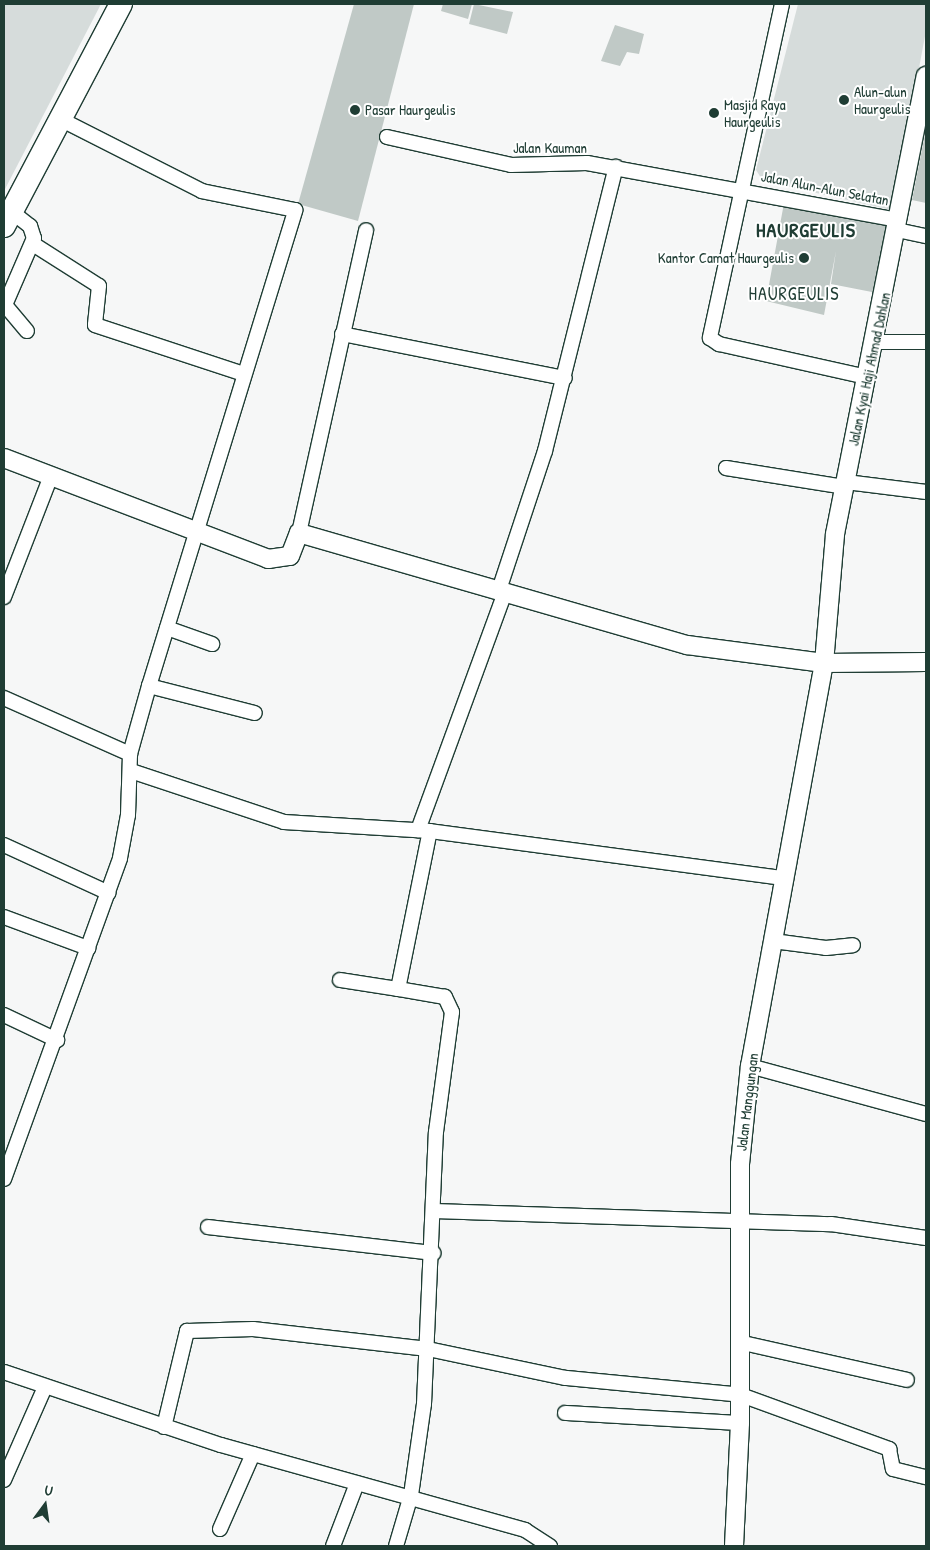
<!DOCTYPE html>
<style>
body{margin:0}
#map{position:relative;width:930px;height:1550px;overflow:hidden;background:#f6f7f7;font-family:"Patrick Hand",sans-serif}
div>[style]{position:absolute}
[style*='--x']{left:calc(var(--x)*1px);top:calc(var(--y)*1px);width:calc(var(--w)*1px);rotate:calc(var(--a)*1deg)}
.green>*{inset:0;background:#d6dcdb}
.building>*{inset:0;background:#c0c9c6}
.roads{filter:drop-shadow(1px 0 #1f3d34) drop-shadow(-1px 0 #1f3d34) drop-shadow(0 1px #1f3d34) drop-shadow(0 -1px #1f3d34)}
.minor>*{height:14px;margin:-7px;padding:0 7px;transform-origin:7px;border-radius:7px;background:#fff}
.tertiary>*{height:18px;margin:-9px;padding:0 9px;transform-origin:9px;border-radius:9px;background:#fff}
.primary>*{height:22px;margin:-11px;padding:0 11px;transform-origin:11px;border-radius:11px;background:#fff}
.dots>*{width:14px;height:14px;translate:-50% -50%;box-sizing:border-box;border:2px solid #fff;border-radius:50%}
span{translate:-50% -50%;white-space:nowrap;text-align:center;line-height:1.15;-webkit-text-stroke:4px #fff;paint-order:stroke}
.poi-label{font-size:15px;color:#1f3d34}
.left{translate:0 -50%;text-align:left}
.right{translate:-100% -50%;text-align:right}
.street-label{font-size:15px;color:#1f3d34}
.quarter-label{font-size:18px;color:#1f3d34;letter-spacing:1px}
.district-label{font-size:20px;color:#1f3d34;font-weight:700;letter-spacing:1px}
.frame{position:absolute;inset:0;border:5px solid #1f3d34;pointer-events:none}
.north{position:absolute;left:20px;top:1480px;width:50px;height:50px;-webkit-text-stroke:4px #fff;paint-order:stroke;rotate:14deg;font-size:14px;font-weight:700;line-height:20px;text-align:center;color:#1f3d34}
.north::after{content:'';display:block;margin:auto;width:18px;height:22px;background:#1f3d34;clip-path:polygon(50% 0,100% 100%,50% 72%,0 100%)}
</style>
<div id="map">
<div class="green">
<div style="clip-path:polygon(4px 4px,101px 4px,4px 191px)"></div>
<div style="clip-path:polygon(798px 4px,926px 4px,926px 31px,892px 210px,763px 181px,756px 170px)"></div>
</div>
<div class="building">
<div style="clip-path:polygon(354px 4px,414px 4px,358px 221px,298px 204px)"></div>
<div style="clip-path:polygon(443px 4px,472px 4px,468px 19px,441px 11px)"></div>
<div style="clip-path:polygon(474px 4px,513px 12px,507px 34px,469px 24px)"></div>
<div style="clip-path:polygon(615px 25px,644px 34px,639px 54px,627px 52px,620px 66px,601px 61px)"></div>
<div style="clip-path:polygon(926px 129px,926px 203px,912px 200px)"></div>
<div style="clip-path:polygon(784px 203px,890px 227px,877px 293px,831px 284px,836px 251px,824px 315px,766px 301px)"></div>
</div>
<div class="roads">
<div class="minor">
<div style="--x:782;--y:4;--w:342;--a:102.2"></div>
<div style="--x:710;--y:338;--w:11;--a:34"></div>
<div style="--x:719;--y:344;--w:152;--a:12.6"></div>
<div style="--x:387;--y:137;--w:127;--a:12.7"></div>
<div style="--x:511;--y:165;--w:76;--a:-1.5"></div>
<div style="--x:587;--y:163;--w:317;--a:10.4"></div>
<div style="--x:12;--y:212;--w:23;--a:38"></div>
<div style="--x:30;--y:226;--w:13;--a:72"></div>
<div style="--x:34;--y:238;--w:73;--a:113.4"></div>
<div style="--x:5;--y:305;--w:34;--a:50"></div>
<div style="--x:897;--y:230;--w:30;--a:12"></div>
<div style="--x:33;--y:244;--w:78;--a:32.5"></div>
<div style="--x:99;--y:286;--w:39;--a:96"></div>
<div style="--x:95;--y:325;--w:157;--a:18.2"></div>
<div style="--x:342;--y:334;--w:227;--a:11.2"></div>
<div style="--x:874;--y:342;--w:52;--a:0"></div>
<div style="--x:726;--y:468;--w:121;--a:9.1"></div>
<div style="--x:846;--y:482;--w:81;--a:7.1"></div>
<div style="--x:299;--y:533;--w:310;--a:-77.5"></div>
<div style="--x:499;--y:590;--w:146;--a:-71.7"></div>
<div style="--x:545;--y:451;--w:293;--a:-76"></div>
<div style="--x:4;--y:597;--w:130;--a:-68.8"></div>
<div style="--x:167;--y:628;--w:48;--a:19.6"></div>
<div style="--x:149;--y:686;--w:109;--a:14.3"></div>
<div style="--x:4;--y:698;--w:138;--a:24"></div>
<div style="--x:131;--y:771;--w:161;--a:18.4"></div>
<div style="--x:284;--y:822;--w:146;--a:3.5"></div>
<div style="--x:430;--y:831;--w:357;--a:7.6"></div>
<div style="--x:418;--y:830;--w:253;--a:-69.9"></div>
<div style="--x:4;--y:845;--w:115;--a:24.6"></div>
<div style="--x:4;--y:917;--w:90;--a:20.3"></div>
<div style="--x:773;--y:941;--w:53;--a:7.5"></div>
<div style="--x:826;--y:948;--w:27;--a:-6"></div>
<div style="--x:340;--y:980;--w:59;--a:8.8"></div>
<div style="--x:4;--y:1015;--w:59;--a:25.3"></div>
<div style="--x:750;--y:1066;--w:182;--a:15.3"></div>
<div style="--x:4;--y:1179;--w:341;--a:-70.1"></div>
<div style="--x:120;--y:858;--w:44;--a:-79.5"></div>
<div style="--x:128;--y:815;--w:61;--a:-88.1"></div>
<div style="--x:130;--y:754;--w:71;--a:-74.4"></div>
<div style="--x:149;--y:686;--w:498;--a:-72.9"></div>
<div style="--x:295;--y:210;--w:95;--a:-168.5"></div>
<div style="--x:202;--y:191;--w:157;--a:-153.1"></div>
<div style="--x:434;--y:1211;--w:397;--a:1.9"></div>
<div style="--x:831;--y:1224;--w:96;--a:8.4"></div>
<div style="--x:208;--y:1227;--w:227;--a:6.6"></div>
<div style="--x:739;--y:1342;--w:172;--a:12.7"></div>
<div style="--x:4;--y:1372;--w:229;--a:18.6"></div>
<div style="--x:221;--y:1445;--w:316;--a:15.6"></div>
<div style="--x:525;--y:1530;--w:30;--a:33"></div>
<div style="--x:565;--y:1413;--w:175;--a:3.3"></div>
<div style="--x:164;--y:1427;--w:99;--a:-76.5"></div>
<div style="--x:187;--y:1331;--w:66;--a:-1.7"></div>
<div style="--x:253;--y:1329;--w:176;--a:6.5"></div>
<div style="--x:428;--y:1349;--w:141;--a:11.9"></div>
<div style="--x:566;--y:1378;--w:176;--a:5.5"></div>
<div style="--x:741;--y:1395;--w:158;--a:20"></div>
<div style="--x:889;--y:1449;--w:20;--a:79"></div>
<div style="--x:893;--y:1469;--w:34;--a:14"></div>
<div style="--x:4;--y:1480;--w:102;--a:-66.2"></div>
<div style="--x:220;--y:1529;--w:82;--a:-66.3"></div>
<div style="--x:333;--y:1546;--w:67;--a:-69.1"></div>
<div style="--x:396;--y:1546;--w:53;--a:-73.6"></div>
<div style="--x:411;--y:1495;--w:92;--a:-81.9"></div>
<div style="--x:424;--y:1404;--w:272;--a:-87.5"></div>
<div style="--x:436;--y:1132;--w:121;--a:-82.4"></div>
<div style="--x:452;--y:1012;--w:17;--a:-115"></div>
<div style="--x:445;--y:997;--w:48;--a:-170.3"></div>
<div style="--x:398;--y:989;--w:161;--a:-78.6"></div>
</div>
<div class="tertiary">
<div style="--x:4;--y:458;--w:283;--a:20.9"></div>
<div style="--x:268;--y:559;--w:22;--a:-8"></div>
<div style="--x:290;--y:556;--w:25;--a:-69"></div>
<div style="--x:299;--y:533;--w:404;--a:16.1"></div>
<div style="--x:687;--y:645;--w:138;--a:7.5"></div>
<div style="--x:824;--y:663;--w:102;--a:-0.6"></div>
<div style="--x:734;--y:1546;--w:123;--a:-87.2"></div>
<div style="--x:740;--y:1423;--w:259;--a:-90"></div>
<div style="--x:740;--y:1164;--w:99;--a:-84.2"></div>
<div style="--x:750;--y:1066;--w:410;--a:-79.6"></div>
<div style="--x:824;--y:663;--w:129;--a:-85.1"></div>
<div style="--x:835;--y:534;--w:467;--a:-78.8"></div>
</div>
<div class="primary">
<div style="--x:4;--y:226;--w:251;--a:-62.2"></div>
</div>
</div>
<div class="dots">
<div style="left:844px;top:100px;background:#1f3d34"></div>
<div style="left:355px;top:110px;background:#1f3d34"></div>
<div style="left:714px;top:113px;background:#1f3d34"></div>
<div style="left:804px;top:258px;background:#1f3d34"></div>
</div>
<div class="poi-label">
<span class="left" style="left:854px;top:100px">Alun-alun<br>Haurgeulis</span>
<span class="left" style="left:724px;top:113px">Masjid Raya<br>Haurgeulis</span>
<span class="left" style="left:365px;top:110px">Pasar Haurgeulis</span>
<span class="right" style="left:794px;top:258px">Kantor Camat Haurgeulis</span>
</div>
<div class="street-label">
<span style="left:550px;top:148px">Jalan Kauman</span>
<span style="left:825px;top:188px;rotate:11deg">Jalan Alun-Alun Selatan</span>
<span style="left:869px;top:369px;rotate:-78deg">Jalan Kyai Haji Ahmad Dahlan</span>
<span style="left:747px;top:1102px;rotate:-83deg">Jalan Manggungan</span>
</div>
<div class="quarter-label">
<span style="left:794px;top:294px">HAURGEULIS</span>
</div>
<div class="district-label">
<span style="left:806px;top:229px">HAURGEULIS</span>
</div>
<div class="frame"></div>
<div class="north">U</div>
</div>
